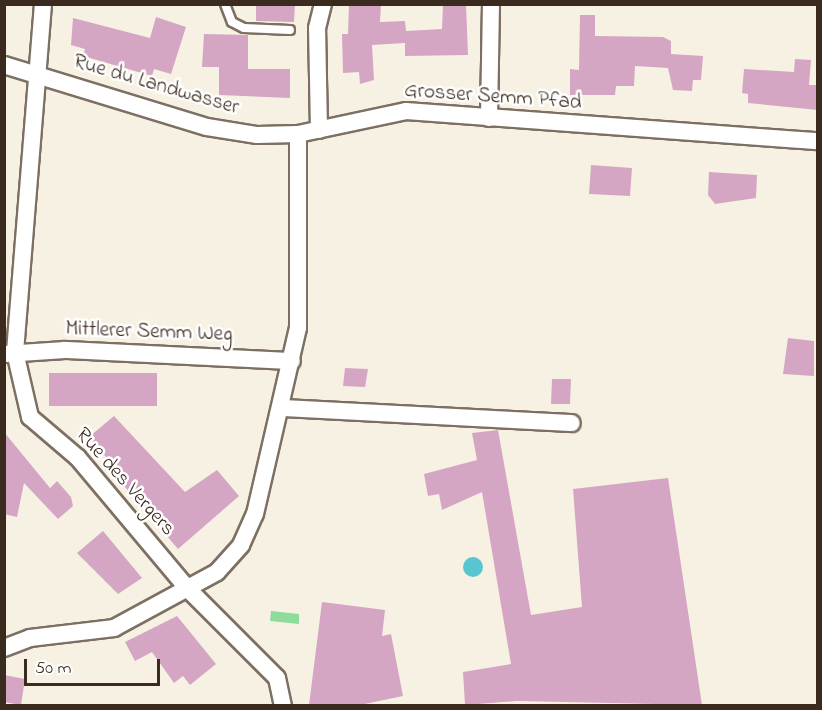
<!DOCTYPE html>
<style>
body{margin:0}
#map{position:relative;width:822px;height:710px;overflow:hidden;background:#f7f1e3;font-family:"Indie Flower",sans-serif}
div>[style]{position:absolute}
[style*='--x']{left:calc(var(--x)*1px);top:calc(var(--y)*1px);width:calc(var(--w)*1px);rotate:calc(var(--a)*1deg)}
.green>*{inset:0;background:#8ddc9c}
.water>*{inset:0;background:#58c5d0}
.round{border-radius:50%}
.building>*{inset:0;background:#d4a6c3}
.roads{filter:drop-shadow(2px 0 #7d7063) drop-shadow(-2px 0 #7d7063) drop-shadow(0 2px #7d7063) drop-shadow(0 -2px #7d7063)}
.service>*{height:8px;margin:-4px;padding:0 4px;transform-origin:4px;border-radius:4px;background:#fff}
.minor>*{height:16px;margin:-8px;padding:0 8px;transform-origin:8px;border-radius:8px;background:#fff}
span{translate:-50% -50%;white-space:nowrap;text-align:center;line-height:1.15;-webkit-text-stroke:5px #fff;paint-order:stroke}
.street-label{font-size:21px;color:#3b2a1e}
.frame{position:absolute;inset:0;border:6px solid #3b2a1e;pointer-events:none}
.scale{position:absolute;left:24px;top:659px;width:136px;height:27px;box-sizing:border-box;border:3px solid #3b2a1e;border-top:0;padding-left:8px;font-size:18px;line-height:21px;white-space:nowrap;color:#3b2a1e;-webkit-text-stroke:4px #fff;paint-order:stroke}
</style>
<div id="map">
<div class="green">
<div style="clip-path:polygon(271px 611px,299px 614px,299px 624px,270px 621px)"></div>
</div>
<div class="water">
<div class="round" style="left:463px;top:557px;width:20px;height:20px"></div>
</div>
<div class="building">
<div style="clip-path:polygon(256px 4px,295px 4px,294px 22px,256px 21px)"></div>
<div style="clip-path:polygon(349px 4px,381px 4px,380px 22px,405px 21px,406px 31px,442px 29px,443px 4px,466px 4px,468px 55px,405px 56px,405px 43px,372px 45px,374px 80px,360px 84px,359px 72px,343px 73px,342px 34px,348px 34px)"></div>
<div style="clip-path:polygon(580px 15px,595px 15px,595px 36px,663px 37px,671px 41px,671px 54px,703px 56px,701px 80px,693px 80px,692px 91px,673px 90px,668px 68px,635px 66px,634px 86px,616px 86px,615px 95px,570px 95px,570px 69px,579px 70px)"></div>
<div style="clip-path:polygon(156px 17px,186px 27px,171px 74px,154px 69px,152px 76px,83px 56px,85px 49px,71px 45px,73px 18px,150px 38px)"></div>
<div style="clip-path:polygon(204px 34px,248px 35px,248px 69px,290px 69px,290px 98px,219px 95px,219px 67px,202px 67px)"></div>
<div style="clip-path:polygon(795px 59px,811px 60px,809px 85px,818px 85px,818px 110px,748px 103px,748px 94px,742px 93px,744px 69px,794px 72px)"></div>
<div style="clip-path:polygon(591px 165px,632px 168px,630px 196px,589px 194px)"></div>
<div style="clip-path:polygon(709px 172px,757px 175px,756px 198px,715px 204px,708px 195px)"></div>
<div style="clip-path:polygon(788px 338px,814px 341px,814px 376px,783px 374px)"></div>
<div style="clip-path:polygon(345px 368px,368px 369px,365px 387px,343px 386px)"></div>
<div style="clip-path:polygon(49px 373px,157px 373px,157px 406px,49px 406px)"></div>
<div style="clip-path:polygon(552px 379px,571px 379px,570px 404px,551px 404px)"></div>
<div style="clip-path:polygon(114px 416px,185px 492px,217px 470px,239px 496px,178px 549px,113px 473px,117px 470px,89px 437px)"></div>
<div style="clip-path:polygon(498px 430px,531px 615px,582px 607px,573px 489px,668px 478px,702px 705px,517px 701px,465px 705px,463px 672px,511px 664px,482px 492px,442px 510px,439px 494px,428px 496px,424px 474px,477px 460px,472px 433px)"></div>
<div style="clip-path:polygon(4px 432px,50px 488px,57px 481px,71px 497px,73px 506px,58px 519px,24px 483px,17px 517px,4px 514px)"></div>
<div style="clip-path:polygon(103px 531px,142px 578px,118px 594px,77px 553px)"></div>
<div style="clip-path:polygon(322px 602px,385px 610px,382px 636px,391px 634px,403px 696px,360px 705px,309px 705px)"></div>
<div style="clip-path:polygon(177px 616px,216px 664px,190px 685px,183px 676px,174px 683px,152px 652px,135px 661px,125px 642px)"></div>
<div style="clip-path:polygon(4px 675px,25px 679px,21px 705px,4px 702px)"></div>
</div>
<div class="roads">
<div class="service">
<div style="--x:225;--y:4;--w:19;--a:69"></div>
<div style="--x:232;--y:22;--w:13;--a:27"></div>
<div style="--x:244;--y:28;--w:46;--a:2.5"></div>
</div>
<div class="minor">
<div style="--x:43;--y:4;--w:349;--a:94.6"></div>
<div style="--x:15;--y:352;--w:67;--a:77"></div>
<div style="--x:30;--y:417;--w:63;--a:40.5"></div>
<div style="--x:78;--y:458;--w:170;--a:50"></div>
<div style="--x:187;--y:588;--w:127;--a:45"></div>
<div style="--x:277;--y:678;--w:29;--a:78"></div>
<div style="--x:4;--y:65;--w:212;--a:17"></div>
<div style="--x:207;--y:127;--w:51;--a:9.1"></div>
<div style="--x:257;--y:135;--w:41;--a:-1.4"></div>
<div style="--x:489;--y:118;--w:114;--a:-89"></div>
<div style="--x:319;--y:130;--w:102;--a:-91.1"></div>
<div style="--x:317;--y:28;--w:25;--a:-76"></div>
<div style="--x:5;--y:354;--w:60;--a:-3.8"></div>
<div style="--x:65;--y:350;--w:227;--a:2.8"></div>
<div style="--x:282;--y:408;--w:290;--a:3"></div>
<div style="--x:4;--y:648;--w:28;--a:-21"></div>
<div style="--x:30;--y:638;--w:85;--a:-6.8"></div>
<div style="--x:114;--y:628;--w:117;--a:-28.5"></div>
<div style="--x:217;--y:572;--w:36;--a:-48"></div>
<div style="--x:241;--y:545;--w:34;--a:-66"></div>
<div style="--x:255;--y:514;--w:191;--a:-77"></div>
<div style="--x:298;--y:328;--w:194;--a:-90"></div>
<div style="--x:298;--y:134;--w:110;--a:-12"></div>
<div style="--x:406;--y:111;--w:413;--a:4.2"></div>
</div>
</div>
<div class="street-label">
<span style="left:156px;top:85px;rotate:16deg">Rue du Landwasser</span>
<span style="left:493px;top:97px;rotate:4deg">Grosser Semm Pfad</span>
<span style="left:149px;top:332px;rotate:2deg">Mittlerer Semm Weg</span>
<span style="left:125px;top:482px;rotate:48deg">Rue des Vergers</span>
</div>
<div class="frame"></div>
<div class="scale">50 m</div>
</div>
